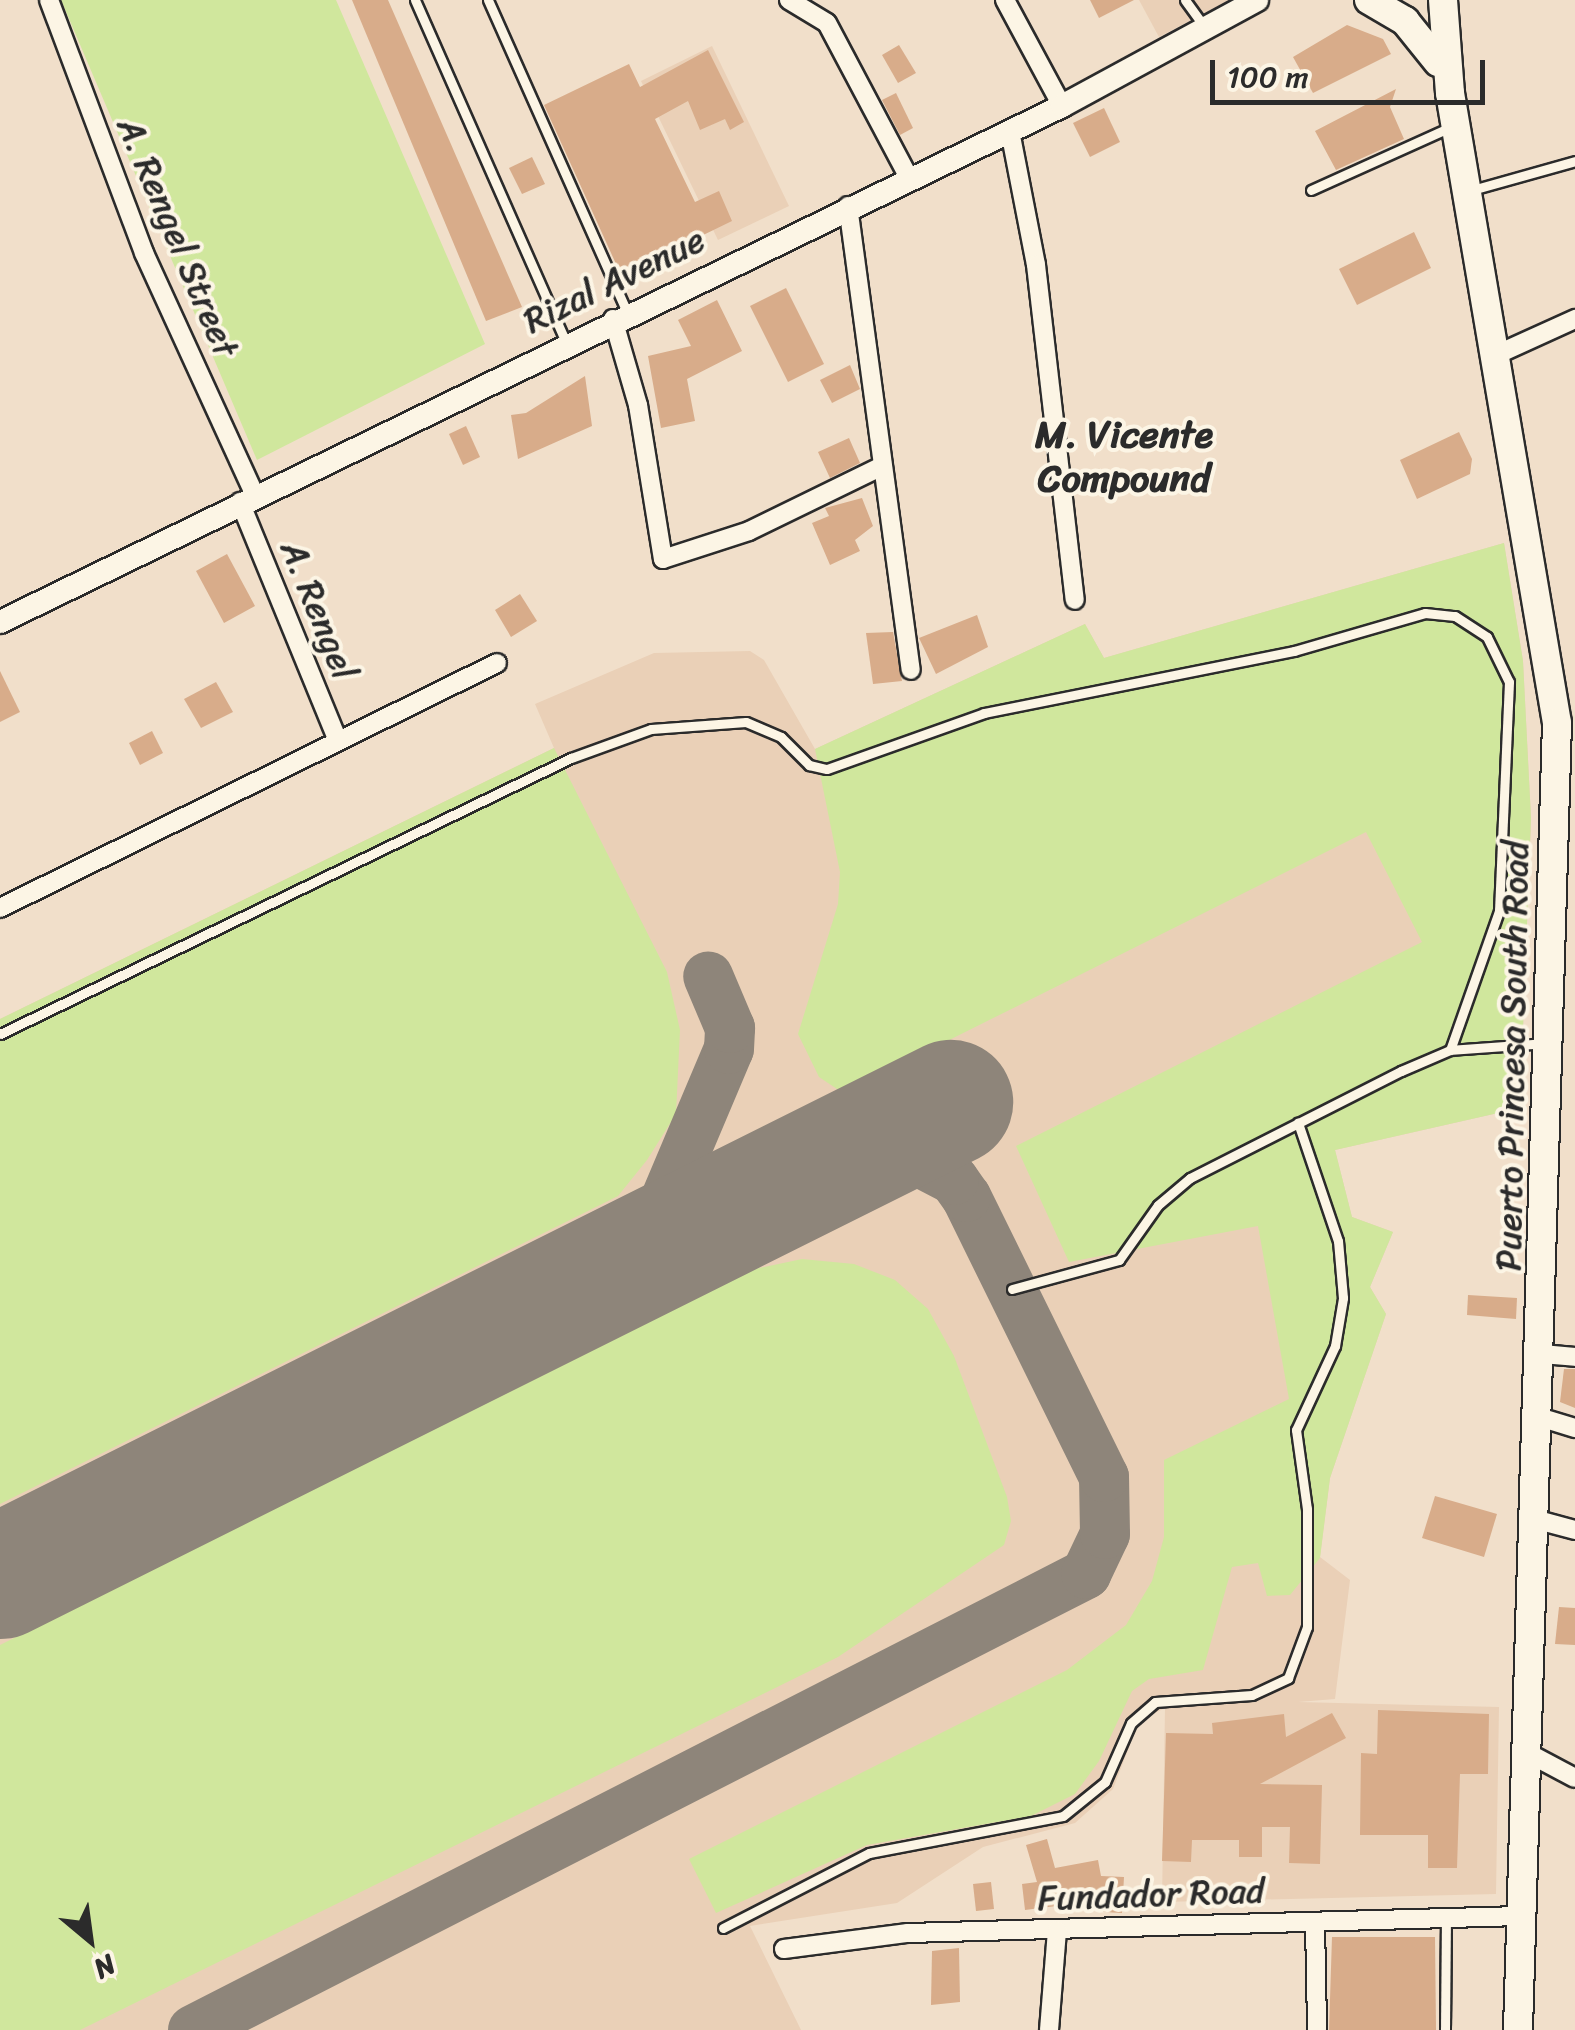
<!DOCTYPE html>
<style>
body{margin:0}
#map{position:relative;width:1575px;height:2030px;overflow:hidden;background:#f1dfca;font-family:Sriracha,sans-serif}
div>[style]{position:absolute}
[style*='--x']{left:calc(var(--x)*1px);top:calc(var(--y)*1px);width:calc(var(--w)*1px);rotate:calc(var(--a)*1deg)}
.built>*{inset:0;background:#ead0b7}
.green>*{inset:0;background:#d0e79d}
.taxiway>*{height:50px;margin:-25px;padding:0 25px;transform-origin:25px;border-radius:25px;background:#8e857a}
.runway>*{height:125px;margin:-62.5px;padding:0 62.5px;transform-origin:62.5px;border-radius:62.5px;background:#8e857a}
.building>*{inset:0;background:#d8ac8a}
.roads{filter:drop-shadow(2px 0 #2b2b2b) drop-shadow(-2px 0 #2b2b2b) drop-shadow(0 2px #2b2b2b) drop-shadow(0 -2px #2b2b2b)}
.lane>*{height:9px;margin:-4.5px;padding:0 4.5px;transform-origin:4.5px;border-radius:4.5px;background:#fcf5e5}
.street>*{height:18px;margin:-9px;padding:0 9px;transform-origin:9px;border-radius:9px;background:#fcf5e5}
.secondary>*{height:22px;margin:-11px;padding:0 11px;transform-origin:11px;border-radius:11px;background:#fcf5e5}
.primary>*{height:28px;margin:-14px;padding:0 14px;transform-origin:14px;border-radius:14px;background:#fcf5e5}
span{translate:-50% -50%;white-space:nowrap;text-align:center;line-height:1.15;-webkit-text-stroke:8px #fcf5e5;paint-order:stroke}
.street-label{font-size:35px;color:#2b2b2b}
.neighbourhood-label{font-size:38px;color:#2b2b2b;font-weight:700}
.north{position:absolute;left:40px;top:1890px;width:100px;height:100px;-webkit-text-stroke:8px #fcf5e5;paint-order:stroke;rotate:151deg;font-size:28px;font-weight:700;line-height:40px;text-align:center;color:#2b2b2b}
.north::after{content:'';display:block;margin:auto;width:35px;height:45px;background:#2b2b2b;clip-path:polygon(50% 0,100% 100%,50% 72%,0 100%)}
.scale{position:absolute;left:1210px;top:60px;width:275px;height:45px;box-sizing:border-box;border:5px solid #2b2b2b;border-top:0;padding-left:12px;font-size:30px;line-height:35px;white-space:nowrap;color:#2b2b2b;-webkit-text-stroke:8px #fcf5e5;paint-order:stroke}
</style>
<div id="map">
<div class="built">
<div style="clip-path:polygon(1139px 0,1229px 0,1159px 37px)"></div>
<div style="clip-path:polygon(712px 46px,789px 206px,718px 240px,641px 81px)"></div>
<div style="clip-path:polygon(1504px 543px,1523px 661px,1531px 818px,1520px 1108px,1335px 1150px,1352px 1217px,1393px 1232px,1370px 1287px,1386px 1314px,1330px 1478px,1320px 1557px,1350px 1580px,1335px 1699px,1298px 1702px,1499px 1707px,1496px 1894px,1162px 1902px,1165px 1708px,1139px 1721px,1113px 1789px,1075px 1823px,983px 1847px,897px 1903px,750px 1926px,801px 2030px,0 2030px,0 1019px,554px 748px,535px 704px,654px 653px,750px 651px,764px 660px,815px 749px,1085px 624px,1104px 658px)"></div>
</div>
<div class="green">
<div style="clip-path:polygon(61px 0,336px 0,485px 344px,257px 460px)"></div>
<div style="clip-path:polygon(1504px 543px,1523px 661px,1531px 818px,1520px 1108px,1335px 1150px,1352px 1217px,1393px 1232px,1370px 1287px,1386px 1314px,1330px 1478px,1320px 1558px,1290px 1595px,1267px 1596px,1258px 1563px,1232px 1567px,1203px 1670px,1149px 1679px,1132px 1691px,1099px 1761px,1075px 1794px,1031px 1816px,867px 1845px,716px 1913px,689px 1859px,1067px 1670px,1126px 1625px,1152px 1581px,1164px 1537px,1164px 1460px,1289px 1399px,1258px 1226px,1069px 1262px,1016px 1146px,1422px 942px,1366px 832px,843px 1093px,819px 1077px,798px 1034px,838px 904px,840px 872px,815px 749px,1085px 624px,1104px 658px)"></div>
<div style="clip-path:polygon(554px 748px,667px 972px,680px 1030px,676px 1114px,647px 1160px,618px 1196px,0 1504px,0 1019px)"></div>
<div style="clip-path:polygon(802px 1259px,854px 1264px,895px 1280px,928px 1309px,954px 1356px,1007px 1497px,1011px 1521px,1004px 1545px,838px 1657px,80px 2030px,0 2030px,0 1645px,750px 1270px)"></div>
</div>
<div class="taxiway">
<div style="--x:623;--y:1265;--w:65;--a:-55.1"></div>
<div style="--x:660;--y:1212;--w:177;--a:-67.1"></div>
<div style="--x:729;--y:1049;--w:21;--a:-87"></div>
<div style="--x:730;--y:1028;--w:56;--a:-112.9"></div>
<div style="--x:193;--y:2030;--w:1003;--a:-27.05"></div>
<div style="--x:1086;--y:1574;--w:44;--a:-64.6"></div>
<div style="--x:1105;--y:1534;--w:57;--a:-91"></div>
<div style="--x:1104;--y:1477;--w:312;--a:-116.2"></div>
<div style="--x:966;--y:1197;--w:21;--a:-125"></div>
<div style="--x:954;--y:1180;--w:59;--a:-152.6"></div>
<div style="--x:902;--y:1153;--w:70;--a:173.5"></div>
</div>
<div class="runway">
<div style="--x:0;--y:1576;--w:1062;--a:-26.52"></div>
</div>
<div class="building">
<div style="clip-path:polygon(352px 0,388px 0,522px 307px,486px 321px)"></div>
<div style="clip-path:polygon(1090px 0,1134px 0,1099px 18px)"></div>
<div style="clip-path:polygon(1347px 25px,1383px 39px,1391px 54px,1313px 93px,1293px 57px)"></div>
<div style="clip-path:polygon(899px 45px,916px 73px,898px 83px,882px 55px)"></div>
<div style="clip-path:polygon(708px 50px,744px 122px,730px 130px,725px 119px,700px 130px,688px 101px,655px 119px,695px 202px,719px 191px,732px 221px,621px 275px,544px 105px,629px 64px,640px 87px)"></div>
<div style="clip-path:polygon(1396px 89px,1390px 107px,1404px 139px,1336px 170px,1315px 131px)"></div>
<div style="clip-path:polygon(896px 93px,913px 128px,900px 135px,882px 100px)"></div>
<div style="clip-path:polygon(1104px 108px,1120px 142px,1090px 157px,1073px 123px)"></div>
<div style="clip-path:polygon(532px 157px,545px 184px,522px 194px,509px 168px)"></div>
<div style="clip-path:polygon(1414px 232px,1431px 268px,1357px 305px,1339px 269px)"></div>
<div style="clip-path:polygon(786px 288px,824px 364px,788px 382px,750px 306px)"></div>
<div style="clip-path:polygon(717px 300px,742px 351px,687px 379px,695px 421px,661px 428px,648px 356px,691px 346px,678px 320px)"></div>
<div style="clip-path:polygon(850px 365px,860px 389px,832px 403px,820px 380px)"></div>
<div style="clip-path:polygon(585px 376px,592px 426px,518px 459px,511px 415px,526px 413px)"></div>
<div style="clip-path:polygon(466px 426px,480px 457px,463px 465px,449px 434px)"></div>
<div style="clip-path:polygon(1459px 432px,1472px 459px,1470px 474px,1417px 499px,1400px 460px)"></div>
<div style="clip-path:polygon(849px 438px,860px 463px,830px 478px,818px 452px)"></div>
<div style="clip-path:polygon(862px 498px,873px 526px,855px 540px,860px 551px,830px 565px,812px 523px,829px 516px,825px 508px)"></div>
<div style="clip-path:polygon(227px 554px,255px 606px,224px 623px,196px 571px)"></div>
<div style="clip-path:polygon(520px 594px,537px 621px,511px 637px,495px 610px)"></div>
<div style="clip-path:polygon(977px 615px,988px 647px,936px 674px,919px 638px)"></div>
<div style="clip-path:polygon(893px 632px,902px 681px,873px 684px,866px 633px)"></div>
<div style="clip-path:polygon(0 671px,20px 712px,0 722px)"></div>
<div style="clip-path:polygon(216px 682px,233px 712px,201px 728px,184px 699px)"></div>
<div style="clip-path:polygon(152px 731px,163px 753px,140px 765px,129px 743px)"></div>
<div style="clip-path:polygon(1468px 1295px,1517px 1298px,1516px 1319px,1467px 1315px)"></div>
<div style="clip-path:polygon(1564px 1369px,1575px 1369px,1575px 1408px,1560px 1402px)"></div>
<div style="clip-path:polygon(1435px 1496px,1497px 1514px,1484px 1557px,1422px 1538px)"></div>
<div style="clip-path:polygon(1559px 1607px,1575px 1608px,1575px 1645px,1555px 1644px)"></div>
<div style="clip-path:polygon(1378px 1710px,1489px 1714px,1488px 1774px,1460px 1774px,1457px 1868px,1428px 1868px,1428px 1835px,1360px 1835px,1361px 1753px,1377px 1754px)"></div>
<div style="clip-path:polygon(1332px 1713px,1346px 1738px,1260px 1784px,1322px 1785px,1320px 1864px,1289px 1863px,1290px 1827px,1262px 1827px,1262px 1857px,1239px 1857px,1239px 1840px,1192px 1840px,1191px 1862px,1162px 1861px,1166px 1733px,1213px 1734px,1212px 1723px,1284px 1714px,1286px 1737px)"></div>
<div style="clip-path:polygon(1047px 1839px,1055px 1868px,1098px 1860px,1101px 1876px,1124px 1877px,1122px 1913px,1103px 1912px,1103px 1900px,1025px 1910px,1022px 1884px,1037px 1882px,1026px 1845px)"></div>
<div style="clip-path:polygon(991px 1882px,994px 1909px,976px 1911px,973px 1884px)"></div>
<div style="clip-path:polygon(1332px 1937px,1435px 1937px,1436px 2030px,1329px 2030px)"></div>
<div style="clip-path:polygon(959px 1948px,960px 2002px,931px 2005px,932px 1951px)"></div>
</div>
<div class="roads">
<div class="lane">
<div style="--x:415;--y:0;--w:374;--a:66.2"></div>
<div style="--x:488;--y:0;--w:342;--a:66"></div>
<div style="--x:1185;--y:0;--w:31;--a:54"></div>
<div style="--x:1311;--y:190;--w:156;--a:-24.3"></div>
<div style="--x:1472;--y:190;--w:107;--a:-15.7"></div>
<div style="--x:0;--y:1034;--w:634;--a:-25.8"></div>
<div style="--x:571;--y:758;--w:85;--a:-19.9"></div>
<div style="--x:651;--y:729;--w:95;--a:-4.2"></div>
<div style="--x:746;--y:722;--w:38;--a:23"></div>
<div style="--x:781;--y:737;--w:40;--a:45"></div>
<div style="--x:809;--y:765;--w:18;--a:13"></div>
<div style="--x:827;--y:769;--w:167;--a:-19.6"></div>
<div style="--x:984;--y:713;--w:316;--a:-11.3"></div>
<div style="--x:1294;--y:651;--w:136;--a:-16.2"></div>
<div style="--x:1425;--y:613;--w:30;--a:6"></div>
<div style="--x:1455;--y:616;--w:38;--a:33"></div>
<div style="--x:1487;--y:637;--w:50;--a:63.9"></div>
<div style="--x:1509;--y:682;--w:229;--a:92.5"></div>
<div style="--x:1499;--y:911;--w:147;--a:109.4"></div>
<div style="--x:1012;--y:1289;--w:111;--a:-15.2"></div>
<div style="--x:1119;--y:1260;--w:67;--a:-54.7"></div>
<div style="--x:1158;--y:1205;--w:42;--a:-40.2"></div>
<div style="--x:1190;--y:1178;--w:237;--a:-26.9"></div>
<div style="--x:1401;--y:1071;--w:53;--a:-23.2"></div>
<div style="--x:1450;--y:1050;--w:96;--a:-4.2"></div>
<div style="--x:723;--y:1928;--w:164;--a:-27.2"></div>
<div style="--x:869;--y:1853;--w:197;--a:-10.8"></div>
<div style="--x:1063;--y:1816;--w:54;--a:-39"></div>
<div style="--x:1105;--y:1782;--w:64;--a:-66.2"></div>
<div style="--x:1131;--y:1723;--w:32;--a:-41"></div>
<div style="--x:1155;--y:1702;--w:97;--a:-4.1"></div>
<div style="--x:1252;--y:1695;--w:40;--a:-25"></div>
<div style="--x:1288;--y:1678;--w:54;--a:-69.6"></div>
<div style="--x:1307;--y:1627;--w:118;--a:-90"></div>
<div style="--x:1307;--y:1509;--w:80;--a:-97.9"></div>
<div style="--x:1296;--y:1430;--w:93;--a:-65.1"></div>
<div style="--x:1335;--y:1346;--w:49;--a:-80.5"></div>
<div style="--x:1343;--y:1298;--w:57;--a:-95"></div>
<div style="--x:1338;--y:1241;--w:125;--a:-108.7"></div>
<div style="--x:1445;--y:2030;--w:113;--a:-89.5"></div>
</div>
<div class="street">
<div style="--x:49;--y:0;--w:270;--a:69.4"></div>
<div style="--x:144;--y:253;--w:266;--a:65.4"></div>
<div style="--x:789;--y:0;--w:44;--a:31.2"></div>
<div style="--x:827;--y:23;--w:175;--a:62.1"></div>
<div style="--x:1005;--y:0;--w:120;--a:61.7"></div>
<div style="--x:1010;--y:131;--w:136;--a:79"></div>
<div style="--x:1036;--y:265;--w:337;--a:83.4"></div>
<div style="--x:848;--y:206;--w:468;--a:82.3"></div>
<div style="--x:613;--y:319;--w:90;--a:73.8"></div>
<div style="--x:638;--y:405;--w:156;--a:80.8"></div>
<div style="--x:663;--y:559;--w:90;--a:-18"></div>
<div style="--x:749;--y:531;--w:148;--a:-26"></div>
<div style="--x:1498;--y:354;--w:85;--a:-24.4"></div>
<div style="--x:240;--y:502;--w:258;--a:67.7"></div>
<div style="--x:0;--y:908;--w:554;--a:-26.24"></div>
<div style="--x:1542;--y:1354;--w:33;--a:5"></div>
<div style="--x:1539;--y:1417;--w:38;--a:17"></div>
<div style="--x:1534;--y:1519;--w:42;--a:15"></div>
<div style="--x:1526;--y:1752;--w:55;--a:28"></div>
<div style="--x:1315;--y:1922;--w:108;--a:88.9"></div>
<div style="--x:784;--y:1949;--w:125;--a:-7.4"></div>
<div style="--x:908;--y:1933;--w:613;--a:-1.59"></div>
<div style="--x:1049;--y:2030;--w:100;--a:-85.4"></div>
</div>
<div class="secondary">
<div style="--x:0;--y:622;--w:1181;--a:-25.91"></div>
<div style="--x:1062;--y:106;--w:222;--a:-28.5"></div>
</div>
<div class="primary">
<div style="--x:1369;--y:0;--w:42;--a:30.3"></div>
<div style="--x:1405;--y:21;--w:53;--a:51.2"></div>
<div style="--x:1443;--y:0;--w:93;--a:85.7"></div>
<div style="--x:1450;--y:93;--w:639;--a:80.36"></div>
<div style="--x:1557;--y:723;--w:1308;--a:91.71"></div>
</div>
</div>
<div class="street-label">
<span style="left:178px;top:237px;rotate:67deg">A. Rengel Street</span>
<span style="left:614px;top:280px;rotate:-26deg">Rizal Avenue</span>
<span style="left:319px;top:610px;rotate:68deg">A. Rengel</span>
<span style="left:1512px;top:1056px;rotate:-89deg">Puerto Princesa South Road</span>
<span style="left:1151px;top:1894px;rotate:-2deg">Fundador Road</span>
</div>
<div class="neighbourhood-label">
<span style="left:1124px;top:457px">M. Vicente<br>Compound</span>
</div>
<div class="north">N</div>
<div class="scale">100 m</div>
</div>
